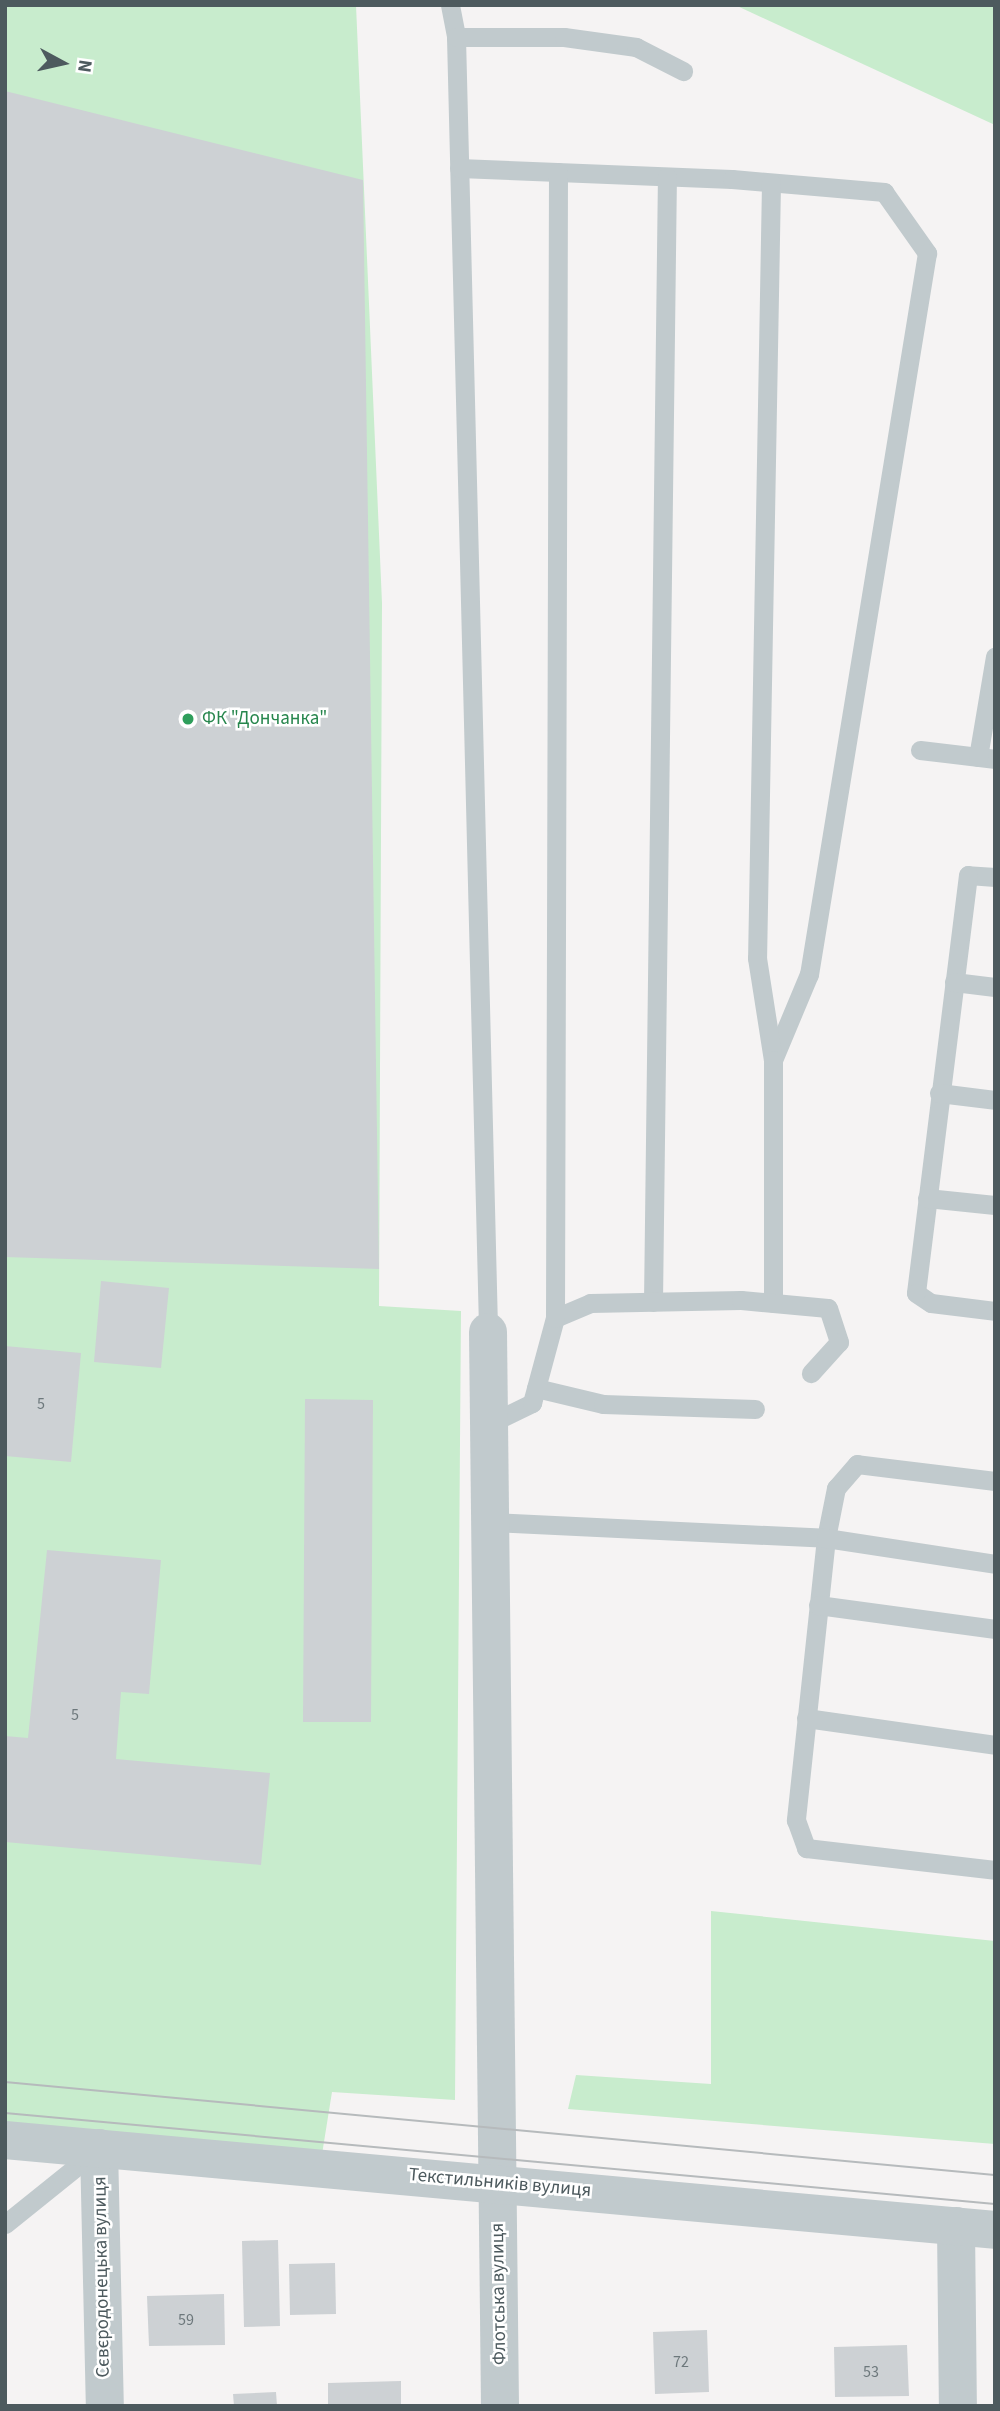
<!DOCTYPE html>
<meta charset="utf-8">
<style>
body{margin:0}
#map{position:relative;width:1000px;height:2411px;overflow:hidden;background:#f5f3f3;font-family:"Source Sans 3",sans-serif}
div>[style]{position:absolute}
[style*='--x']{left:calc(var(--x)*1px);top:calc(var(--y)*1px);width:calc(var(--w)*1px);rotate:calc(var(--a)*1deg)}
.green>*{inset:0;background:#c8eccd}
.building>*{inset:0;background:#cdd1d4}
.service>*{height:19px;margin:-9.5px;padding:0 9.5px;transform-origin:9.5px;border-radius:9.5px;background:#c1cacd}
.minor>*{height:38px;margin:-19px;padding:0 19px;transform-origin:19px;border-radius:19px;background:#c1cacd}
.tertiary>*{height:38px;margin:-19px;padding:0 19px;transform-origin:19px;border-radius:19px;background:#c1cacd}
.tram>*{height:2px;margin:-1px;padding:0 1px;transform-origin:1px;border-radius:1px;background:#b6babc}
.dots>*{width:19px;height:19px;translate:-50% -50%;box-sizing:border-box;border:4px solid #fff;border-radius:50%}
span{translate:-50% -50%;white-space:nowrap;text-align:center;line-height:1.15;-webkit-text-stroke:5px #fff;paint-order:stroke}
.number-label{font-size:16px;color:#6d787c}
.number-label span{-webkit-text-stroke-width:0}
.leisure-label{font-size:19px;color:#27864d}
.left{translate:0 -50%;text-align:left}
.street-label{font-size:19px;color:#4d5a5e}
.frame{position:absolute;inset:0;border:7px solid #4d5a5e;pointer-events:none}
.north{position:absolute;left:28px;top:28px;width:70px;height:70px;-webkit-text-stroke:5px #fff;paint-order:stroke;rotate:98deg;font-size:19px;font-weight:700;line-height:28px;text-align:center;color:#4d5a5e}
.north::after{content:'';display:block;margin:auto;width:24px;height:32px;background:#4d5a5e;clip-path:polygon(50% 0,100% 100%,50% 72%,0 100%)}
</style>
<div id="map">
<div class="green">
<div style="clip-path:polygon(5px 5px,356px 5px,382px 603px,379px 1306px,461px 1311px,455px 2100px,332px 2092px,319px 2173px,5px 2145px)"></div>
<div style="clip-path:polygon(735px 5px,995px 5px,995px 125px)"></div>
<div style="clip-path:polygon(711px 1911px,995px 1941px,995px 2144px,568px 2109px,576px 2075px,711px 2084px)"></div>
</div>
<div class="building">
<div style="clip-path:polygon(5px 91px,363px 180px,379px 1269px,5px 1257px)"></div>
<div style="clip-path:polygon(101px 1281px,169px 1288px,161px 1368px,94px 1362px)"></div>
<div style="clip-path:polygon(5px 1346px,81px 1353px,71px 1462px,5px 1456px)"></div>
<div style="clip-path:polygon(305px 1399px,373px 1400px,371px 1722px,303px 1722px)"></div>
<div style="clip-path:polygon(47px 1550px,161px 1560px,149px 1694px,121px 1692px,116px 1759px,270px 1773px,261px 1865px,5px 1842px,5px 1736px,28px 1738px)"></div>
<div style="clip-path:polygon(278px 2240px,280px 2326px,244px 2327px,242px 2241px)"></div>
<div style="clip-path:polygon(335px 2263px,336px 2314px,290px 2315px,289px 2264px)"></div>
<div style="clip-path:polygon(224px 2294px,225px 2345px,149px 2346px,147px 2296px)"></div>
<div style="clip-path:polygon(707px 2330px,709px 2392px,655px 2394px,653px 2332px)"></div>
<div style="clip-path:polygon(907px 2345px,909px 2396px,835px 2397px,834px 2347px)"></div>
<div style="clip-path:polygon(401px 2381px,401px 2406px,328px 2406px,328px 2383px)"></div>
<div style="clip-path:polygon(276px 2392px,277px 2406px,234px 2406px,233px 2394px)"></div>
</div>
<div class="service">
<div style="--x:450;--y:5;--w:33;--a:79"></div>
<div style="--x:456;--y:37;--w:1295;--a:88.58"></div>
<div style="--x:456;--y:37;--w:108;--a:0"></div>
<div style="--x:564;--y:37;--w:73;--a:7.9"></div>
<div style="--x:636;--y:47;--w:53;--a:27.1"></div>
<div style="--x:459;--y:168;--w:273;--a:2.3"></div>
<div style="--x:732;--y:179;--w:153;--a:4.9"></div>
<div style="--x:884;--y:192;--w:75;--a:54.8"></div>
<div style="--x:927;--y:253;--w:731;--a:99.29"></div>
<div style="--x:809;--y:974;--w:93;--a:112.7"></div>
<div style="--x:771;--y:183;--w:775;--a:91.03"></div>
<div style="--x:757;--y:958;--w:103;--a:81.1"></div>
<div style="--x:773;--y:1060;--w:243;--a:90"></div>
<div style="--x:920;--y:750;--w:76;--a:6.8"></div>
<div style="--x:978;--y:757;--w:102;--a:-80.4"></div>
<div style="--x:995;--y:877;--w:27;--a:-176"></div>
<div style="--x:968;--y:875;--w:421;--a:97.1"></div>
<div style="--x:916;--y:1293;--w:18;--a:34"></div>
<div style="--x:931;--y:1303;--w:64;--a:7.1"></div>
<div style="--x:954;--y:982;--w:41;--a:7"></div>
<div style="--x:939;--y:1093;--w:56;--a:7.1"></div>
<div style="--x:927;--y:1198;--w:68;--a:5.9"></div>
<div style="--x:653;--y:1302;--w:1125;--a:-89.29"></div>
<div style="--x:555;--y:1318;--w:38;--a:-23"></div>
<div style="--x:590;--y:1303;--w:151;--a:-1.1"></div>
<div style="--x:741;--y:1300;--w:87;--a:5.3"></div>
<div style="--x:828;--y:1308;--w:36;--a:72"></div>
<div style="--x:839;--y:1342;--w:42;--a:132.1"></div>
<div style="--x:536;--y:1388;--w:69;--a:13.4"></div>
<div style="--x:603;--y:1404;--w:152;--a:1.9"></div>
<div style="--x:489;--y:1424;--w:48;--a:-26"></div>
<div style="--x:532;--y:1403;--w:88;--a:-74.9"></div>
<div style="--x:555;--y:1318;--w:1146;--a:-89.85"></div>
<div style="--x:995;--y:1481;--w:139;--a:-173"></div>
<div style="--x:857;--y:1464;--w:32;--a:131"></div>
<div style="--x:836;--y:1488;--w:51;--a:101.3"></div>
<div style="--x:826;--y:1538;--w:284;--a:96.1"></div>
<div style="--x:796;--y:1820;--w:30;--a:70"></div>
<div style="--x:806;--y:1848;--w:190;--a:6.6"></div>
<div style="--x:490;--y:1522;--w:336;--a:2.7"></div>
<div style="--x:826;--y:1538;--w:171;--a:8.7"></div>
<div style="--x:818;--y:1605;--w:179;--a:7.7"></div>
<div style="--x:806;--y:1718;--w:191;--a:8.1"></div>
<div style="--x:5;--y:2224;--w:118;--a:-38.8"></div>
</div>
<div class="minor">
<div style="--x:488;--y:1332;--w:1074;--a:89.36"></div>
<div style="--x:99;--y:2148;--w:258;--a:88.7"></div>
<div style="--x:956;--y:2226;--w:180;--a:89.4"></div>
</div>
<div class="tertiary">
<div style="--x:5;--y:2140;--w:994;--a:5.19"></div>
</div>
<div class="tram">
<div style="--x:5;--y:2082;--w:994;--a:5.37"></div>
<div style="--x:5;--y:2113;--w:994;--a:5.25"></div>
</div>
<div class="dots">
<div style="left:188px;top:719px;background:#2e9e5b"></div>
</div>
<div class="number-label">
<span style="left:41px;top:1404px">5</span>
<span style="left:75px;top:1715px">5</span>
<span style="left:186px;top:2320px">59</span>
<span style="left:681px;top:2362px">72</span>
<span style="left:871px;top:2372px">53</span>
</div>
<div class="leisure-label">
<span class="left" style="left:202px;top:719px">ФК "Дончанка"</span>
</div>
<div class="street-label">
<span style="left:500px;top:2183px;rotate:5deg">Текстильників вулиця</span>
<span style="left:102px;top:2277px;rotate:-91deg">Сєвєродонецька вулиця</span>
<span style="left:499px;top:2294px;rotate:-91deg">Флотська вулиця</span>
</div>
<div class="frame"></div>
<div class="north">N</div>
</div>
